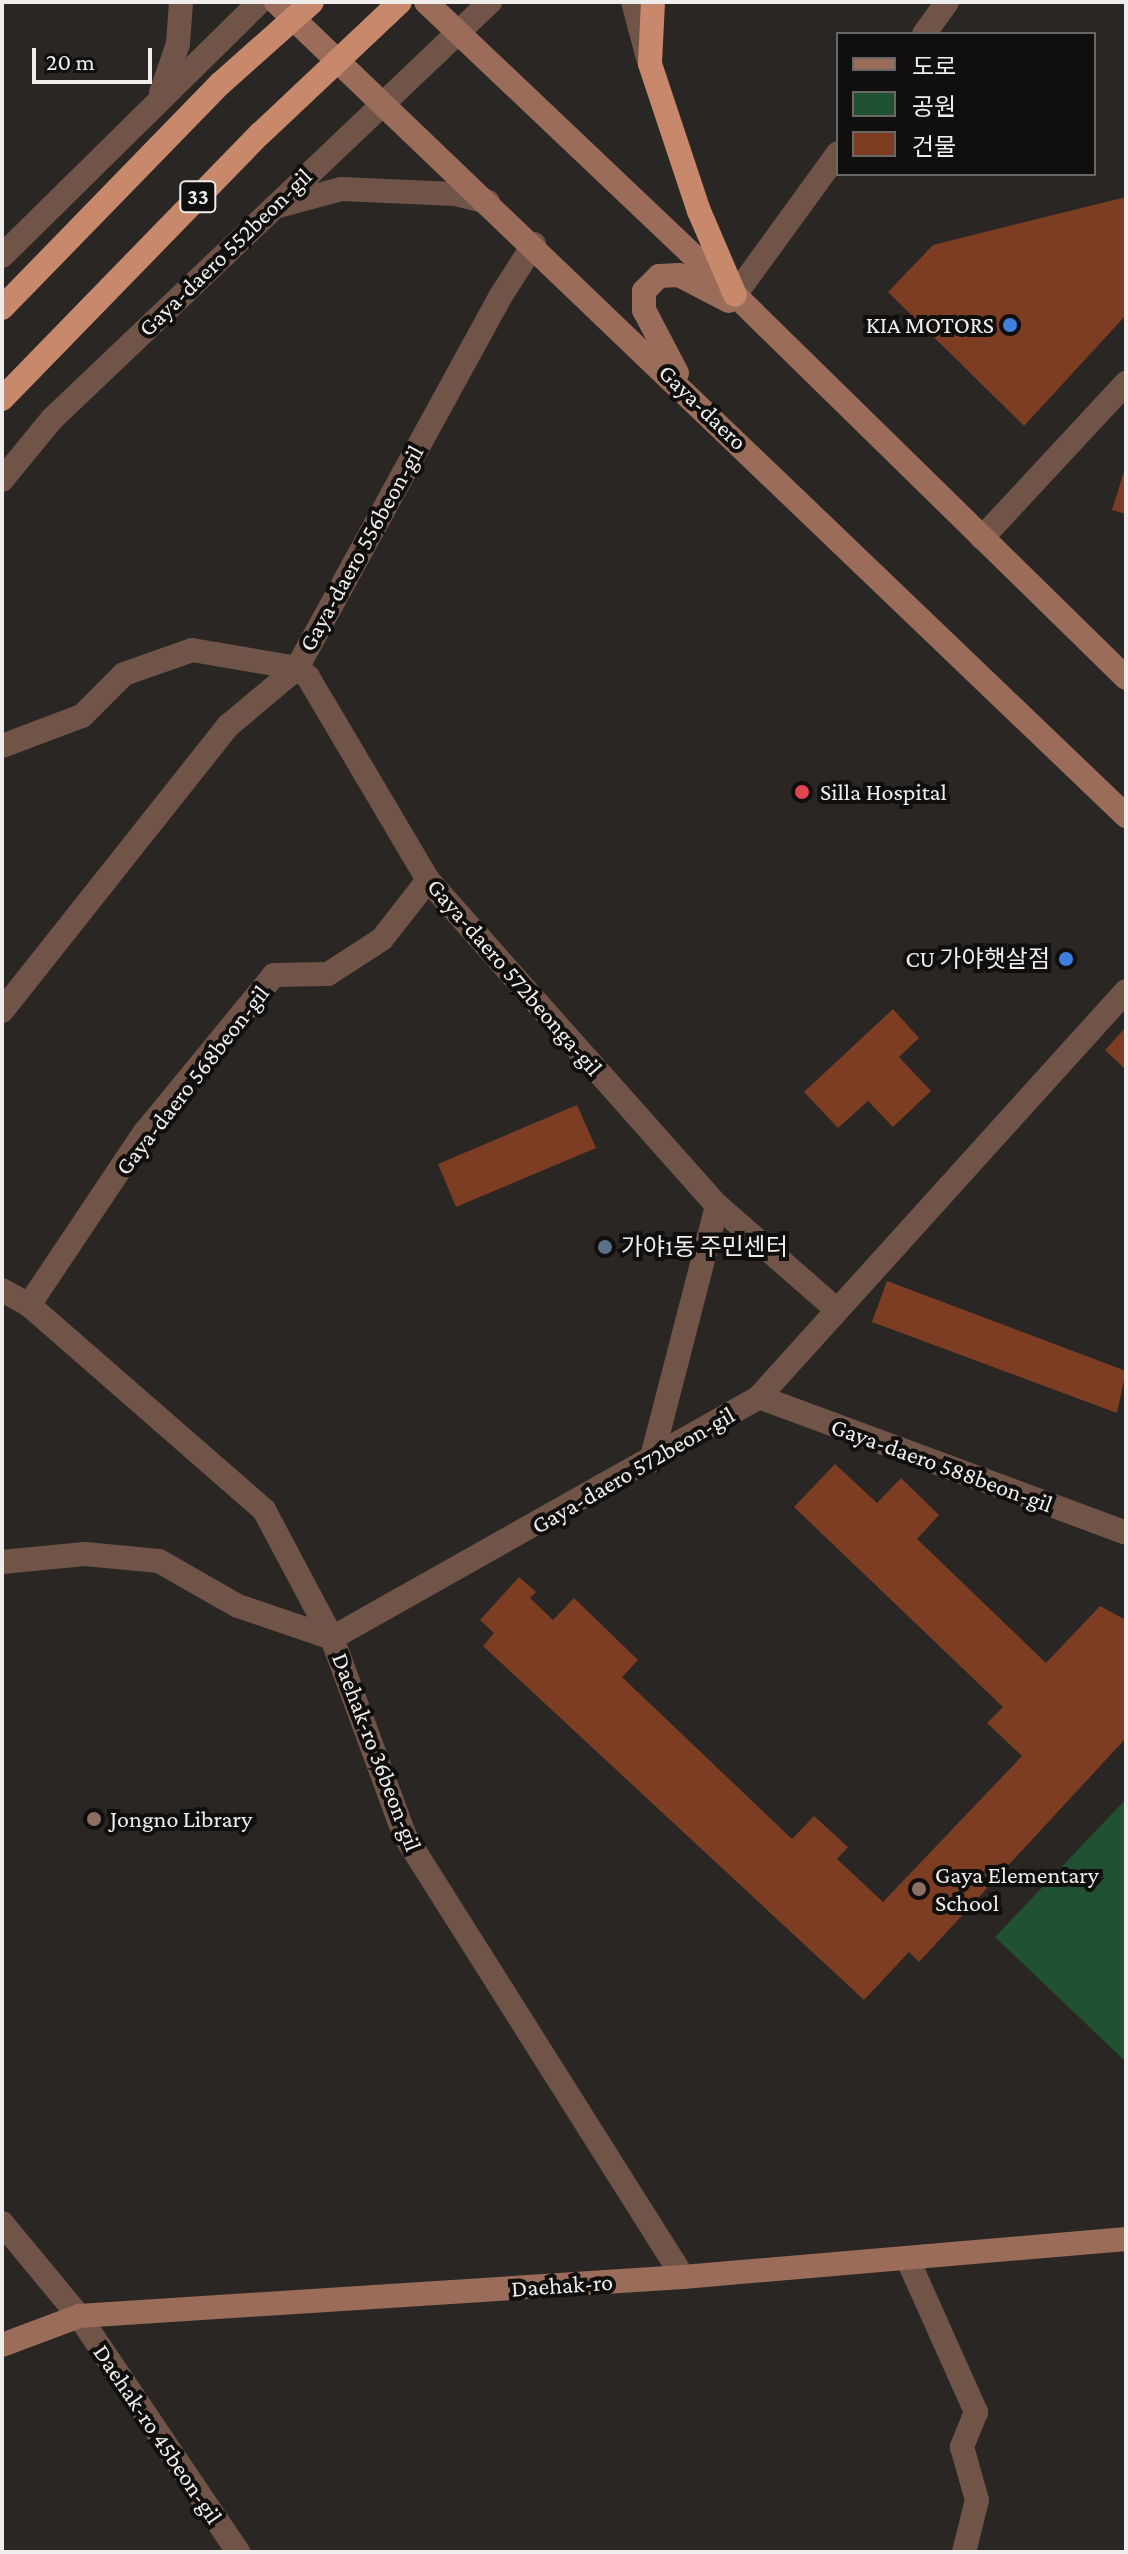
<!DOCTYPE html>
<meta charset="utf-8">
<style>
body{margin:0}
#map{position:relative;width:1128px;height:2554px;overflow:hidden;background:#292624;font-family:"Crimson Pro","Noto Sans KR",serif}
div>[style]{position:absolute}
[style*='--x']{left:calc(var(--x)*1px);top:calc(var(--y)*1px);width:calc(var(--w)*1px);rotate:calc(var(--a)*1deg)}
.green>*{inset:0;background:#205132}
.building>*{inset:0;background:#7c3d23}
.minor>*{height:24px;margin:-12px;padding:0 12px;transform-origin:12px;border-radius:12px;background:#715448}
.tertiary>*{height:24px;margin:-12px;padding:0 12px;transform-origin:12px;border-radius:12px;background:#715448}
.secondary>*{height:24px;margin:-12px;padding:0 12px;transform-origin:12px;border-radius:12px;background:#9a6c59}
.trunk>*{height:24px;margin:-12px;padding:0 12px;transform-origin:12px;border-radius:12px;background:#c8886c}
.trunk-bridge>*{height:24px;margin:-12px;padding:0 12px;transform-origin:12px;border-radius:12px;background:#c8886c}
.dots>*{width:22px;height:22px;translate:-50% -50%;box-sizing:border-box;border:4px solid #100f0e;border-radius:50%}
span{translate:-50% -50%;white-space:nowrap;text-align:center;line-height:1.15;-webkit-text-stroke:8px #100f0e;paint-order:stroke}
.shield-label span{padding:2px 6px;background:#100f0e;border:2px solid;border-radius:6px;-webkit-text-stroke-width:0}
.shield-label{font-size:22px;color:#f0eeec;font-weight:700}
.street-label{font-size:24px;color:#f0eeec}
.poi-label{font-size:24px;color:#f0eeec}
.right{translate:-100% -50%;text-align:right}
.left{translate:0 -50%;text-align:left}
.frame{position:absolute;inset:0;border:4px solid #f0eeec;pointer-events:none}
.legend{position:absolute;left:836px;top:32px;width:260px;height:144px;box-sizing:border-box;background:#100f0e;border:2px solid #6a6867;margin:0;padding:10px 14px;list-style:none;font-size:24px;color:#f0eeec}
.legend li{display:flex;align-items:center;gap:16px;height:40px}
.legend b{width:40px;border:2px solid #6a6867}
.scale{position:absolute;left:32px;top:48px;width:120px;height:36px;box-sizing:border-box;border:4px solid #f0eeec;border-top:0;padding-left:10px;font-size:24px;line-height:28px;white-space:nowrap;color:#f0eeec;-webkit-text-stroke:6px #100f0e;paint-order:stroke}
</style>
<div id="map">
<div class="green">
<div style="clip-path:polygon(1126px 1799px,1126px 2062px,995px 1937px)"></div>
</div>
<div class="building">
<div style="clip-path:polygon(1126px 197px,1126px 315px,1024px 426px,888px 292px,933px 245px)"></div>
<div style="clip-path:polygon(1126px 465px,1126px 514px,1112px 510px)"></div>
<div style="clip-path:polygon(893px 1009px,919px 1038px,899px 1057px,931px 1091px,893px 1127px,868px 1101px,838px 1128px,804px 1092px)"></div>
<div style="clip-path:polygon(1126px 1027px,1126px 1070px,1105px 1050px)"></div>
<div style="clip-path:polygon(577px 1105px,596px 1148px,456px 1207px,438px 1164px)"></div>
<div style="clip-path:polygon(887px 1281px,1126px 1371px,1117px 1413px,872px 1322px)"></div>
<div style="clip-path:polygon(835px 1464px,877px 1503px,901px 1478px,939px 1515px,917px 1539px,1046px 1663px,1100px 1606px,1126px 1620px,1126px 1738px,919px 1962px,909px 1952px,864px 2000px,483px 1646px,494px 1633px,480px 1620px,519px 1577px,536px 1592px,530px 1598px,553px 1620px,574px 1598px,638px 1660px,622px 1677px,792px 1839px,814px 1816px,848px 1847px,837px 1859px,883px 1902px,1022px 1756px,987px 1723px,1003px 1707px,794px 1507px)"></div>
</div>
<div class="minor">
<div style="--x:924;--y:34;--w:39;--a:-54"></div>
<div style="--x:735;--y:295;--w:175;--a:-54"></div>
<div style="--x:982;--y:538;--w:212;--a:-47.1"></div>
<div style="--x:2;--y:746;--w:85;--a:-20.6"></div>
<div style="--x:82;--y:716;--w:59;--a:-45"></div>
<div style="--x:124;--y:674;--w:72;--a:-19.4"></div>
<div style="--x:192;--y:650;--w:107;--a:9.7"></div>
<div style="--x:297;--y:668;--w:14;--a:39"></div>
<div style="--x:308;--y:677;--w:236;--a:59.4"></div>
<div style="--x:428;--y:880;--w:435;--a:48.4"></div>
<div style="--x:717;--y:1205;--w:158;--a:41.2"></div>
<div style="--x:2;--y:1011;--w:364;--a:-51.6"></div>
<div style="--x:228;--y:726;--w:90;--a:-40"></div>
<div style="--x:297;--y:668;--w:423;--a:-61.3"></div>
<div style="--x:500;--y:297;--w:63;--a:-57.3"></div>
<div style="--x:2;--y:1290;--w:31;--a:29"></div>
<div style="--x:29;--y:1305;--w:312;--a:41.1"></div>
<div style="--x:264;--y:1510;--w:145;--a:62"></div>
<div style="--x:332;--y:1638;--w:211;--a:69.8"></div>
<div style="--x:405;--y:1836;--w:521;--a:57.77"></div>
<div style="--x:29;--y:1305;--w:208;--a:-56.2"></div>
<div style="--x:145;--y:1132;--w:203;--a:-50.6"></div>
<div style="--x:274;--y:975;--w:54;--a:-1.1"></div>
<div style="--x:328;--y:974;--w:64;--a:-32.9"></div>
<div style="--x:382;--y:939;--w:75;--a:-52.1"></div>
<div style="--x:759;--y:1397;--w:391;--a:20.3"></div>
<div style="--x:651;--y:1461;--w:264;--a:-75.5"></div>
<div style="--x:2;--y:1562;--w:83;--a:-5.5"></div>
<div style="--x:85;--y:1554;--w:74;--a:5.4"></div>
<div style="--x:159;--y:1561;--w:91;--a:29.7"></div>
<div style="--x:238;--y:1606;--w:99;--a:18.8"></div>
<div style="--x:332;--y:1638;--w:490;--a:-29.4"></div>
<div style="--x:759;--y:1397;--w:547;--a:-47.89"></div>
<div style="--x:908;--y:2260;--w:167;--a:65.9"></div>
<div style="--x:976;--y:2412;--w:38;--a:112"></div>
<div style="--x:962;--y:2447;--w:55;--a:74.2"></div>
<div style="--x:977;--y:2500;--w:54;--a:104"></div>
</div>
<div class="tertiary">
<div style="--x:633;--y:2;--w:58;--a:75"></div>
<div style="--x:161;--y:93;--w:52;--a:-70.9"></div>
<div style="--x:178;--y:44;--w:42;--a:-85.9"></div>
<div style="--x:275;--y:207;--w:68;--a:-15.3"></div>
<div style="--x:341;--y:189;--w:115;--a:2.5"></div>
<div style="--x:456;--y:194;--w:33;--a:14"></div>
<div style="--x:2;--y:256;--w:362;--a:-44.6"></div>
<div style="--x:2;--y:480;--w:79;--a:-50.7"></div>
<div style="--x:52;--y:419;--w:605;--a:-43.59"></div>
<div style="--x:2;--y:2223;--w:121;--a:50.4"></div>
<div style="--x:79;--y:2316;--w:285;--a:56"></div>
</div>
<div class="secondary">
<div style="--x:276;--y:2;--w:1177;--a:43.76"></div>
<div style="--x:426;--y:2;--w:426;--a:43.5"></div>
<div style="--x:735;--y:295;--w:547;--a:44.41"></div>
<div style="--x:677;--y:373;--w:71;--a:-117.6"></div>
<div style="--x:644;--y:310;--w:19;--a:-90"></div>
<div style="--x:644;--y:291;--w:21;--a:-45"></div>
<div style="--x:659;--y:276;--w:20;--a:-3"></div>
<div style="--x:679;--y:275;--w:56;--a:27.5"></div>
<div style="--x:2;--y:2345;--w:82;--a:-20.6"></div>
<div style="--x:79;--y:2316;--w:605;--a:-3.69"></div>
<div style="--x:683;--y:2277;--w:445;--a:-4.9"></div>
</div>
<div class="trunk">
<div style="--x:653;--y:2;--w:62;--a:92.8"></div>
<div style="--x:650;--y:64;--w:155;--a:71.6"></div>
<div style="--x:699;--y:211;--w:91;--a:66.8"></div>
</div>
<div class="trunk-bridge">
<div style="--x:2;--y:308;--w:313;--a:-45.8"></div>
<div style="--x:220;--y:84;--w:123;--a:-41.7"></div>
<div style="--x:2;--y:399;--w:370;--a:-45.8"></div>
<div style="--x:260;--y:134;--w:192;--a:-43.3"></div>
</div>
<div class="dots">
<div style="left:1010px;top:325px;background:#3f7fe0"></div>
<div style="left:802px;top:792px;background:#e0444e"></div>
<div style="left:1066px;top:959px;background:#3f7fe0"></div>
<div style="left:605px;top:1247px;background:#5c6f8a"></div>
<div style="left:94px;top:1819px;background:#8d6e63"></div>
<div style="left:919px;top:1889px;background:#8d6e63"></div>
</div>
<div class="shield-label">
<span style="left:198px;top:197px">33</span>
</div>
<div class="street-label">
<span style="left:225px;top:252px;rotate:-44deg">Gaya-daero 552beon-gil</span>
<span style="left:703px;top:407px;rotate:44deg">Gaya-daero</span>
<span style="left:361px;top:548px;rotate:-61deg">Gaya-daero 556beon-gil</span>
<span style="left:515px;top:977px;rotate:49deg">Gaya-daero 572beonga-gil</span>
<span style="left:192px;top:1080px;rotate:-52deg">Gaya-daero 568beon-gil</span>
<span style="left:942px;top:1465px;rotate:20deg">Gaya-daero 588beon-gil</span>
<span style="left:633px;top:1470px;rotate:-30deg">Gaya-daero 572beon-gil</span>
<span style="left:377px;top:1752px;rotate:69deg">Daehak-ro 36beon-gil</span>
<span style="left:562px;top:2285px;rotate:-4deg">Daehak-ro</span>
<span style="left:158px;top:2434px;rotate:56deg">Daehak-ro 45beon-gil</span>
</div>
<div class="poi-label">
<span class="right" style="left:994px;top:325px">KIA MOTORS</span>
<span class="left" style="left:820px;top:792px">Silla Hospital</span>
<span class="right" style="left:1050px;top:959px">CU 가야햇살점</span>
<span class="left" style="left:621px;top:1247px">가야1동 주민센터</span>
<span class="left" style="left:110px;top:1819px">Jongno Library</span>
<span class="left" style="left:935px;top:1889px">Gaya Elementary<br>School</span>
</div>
<div class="frame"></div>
<ul class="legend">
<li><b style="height:10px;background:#9a6c59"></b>도로</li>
<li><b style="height:22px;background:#205132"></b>공원</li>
<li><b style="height:22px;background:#7c3d23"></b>건물</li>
</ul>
<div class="scale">20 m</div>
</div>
